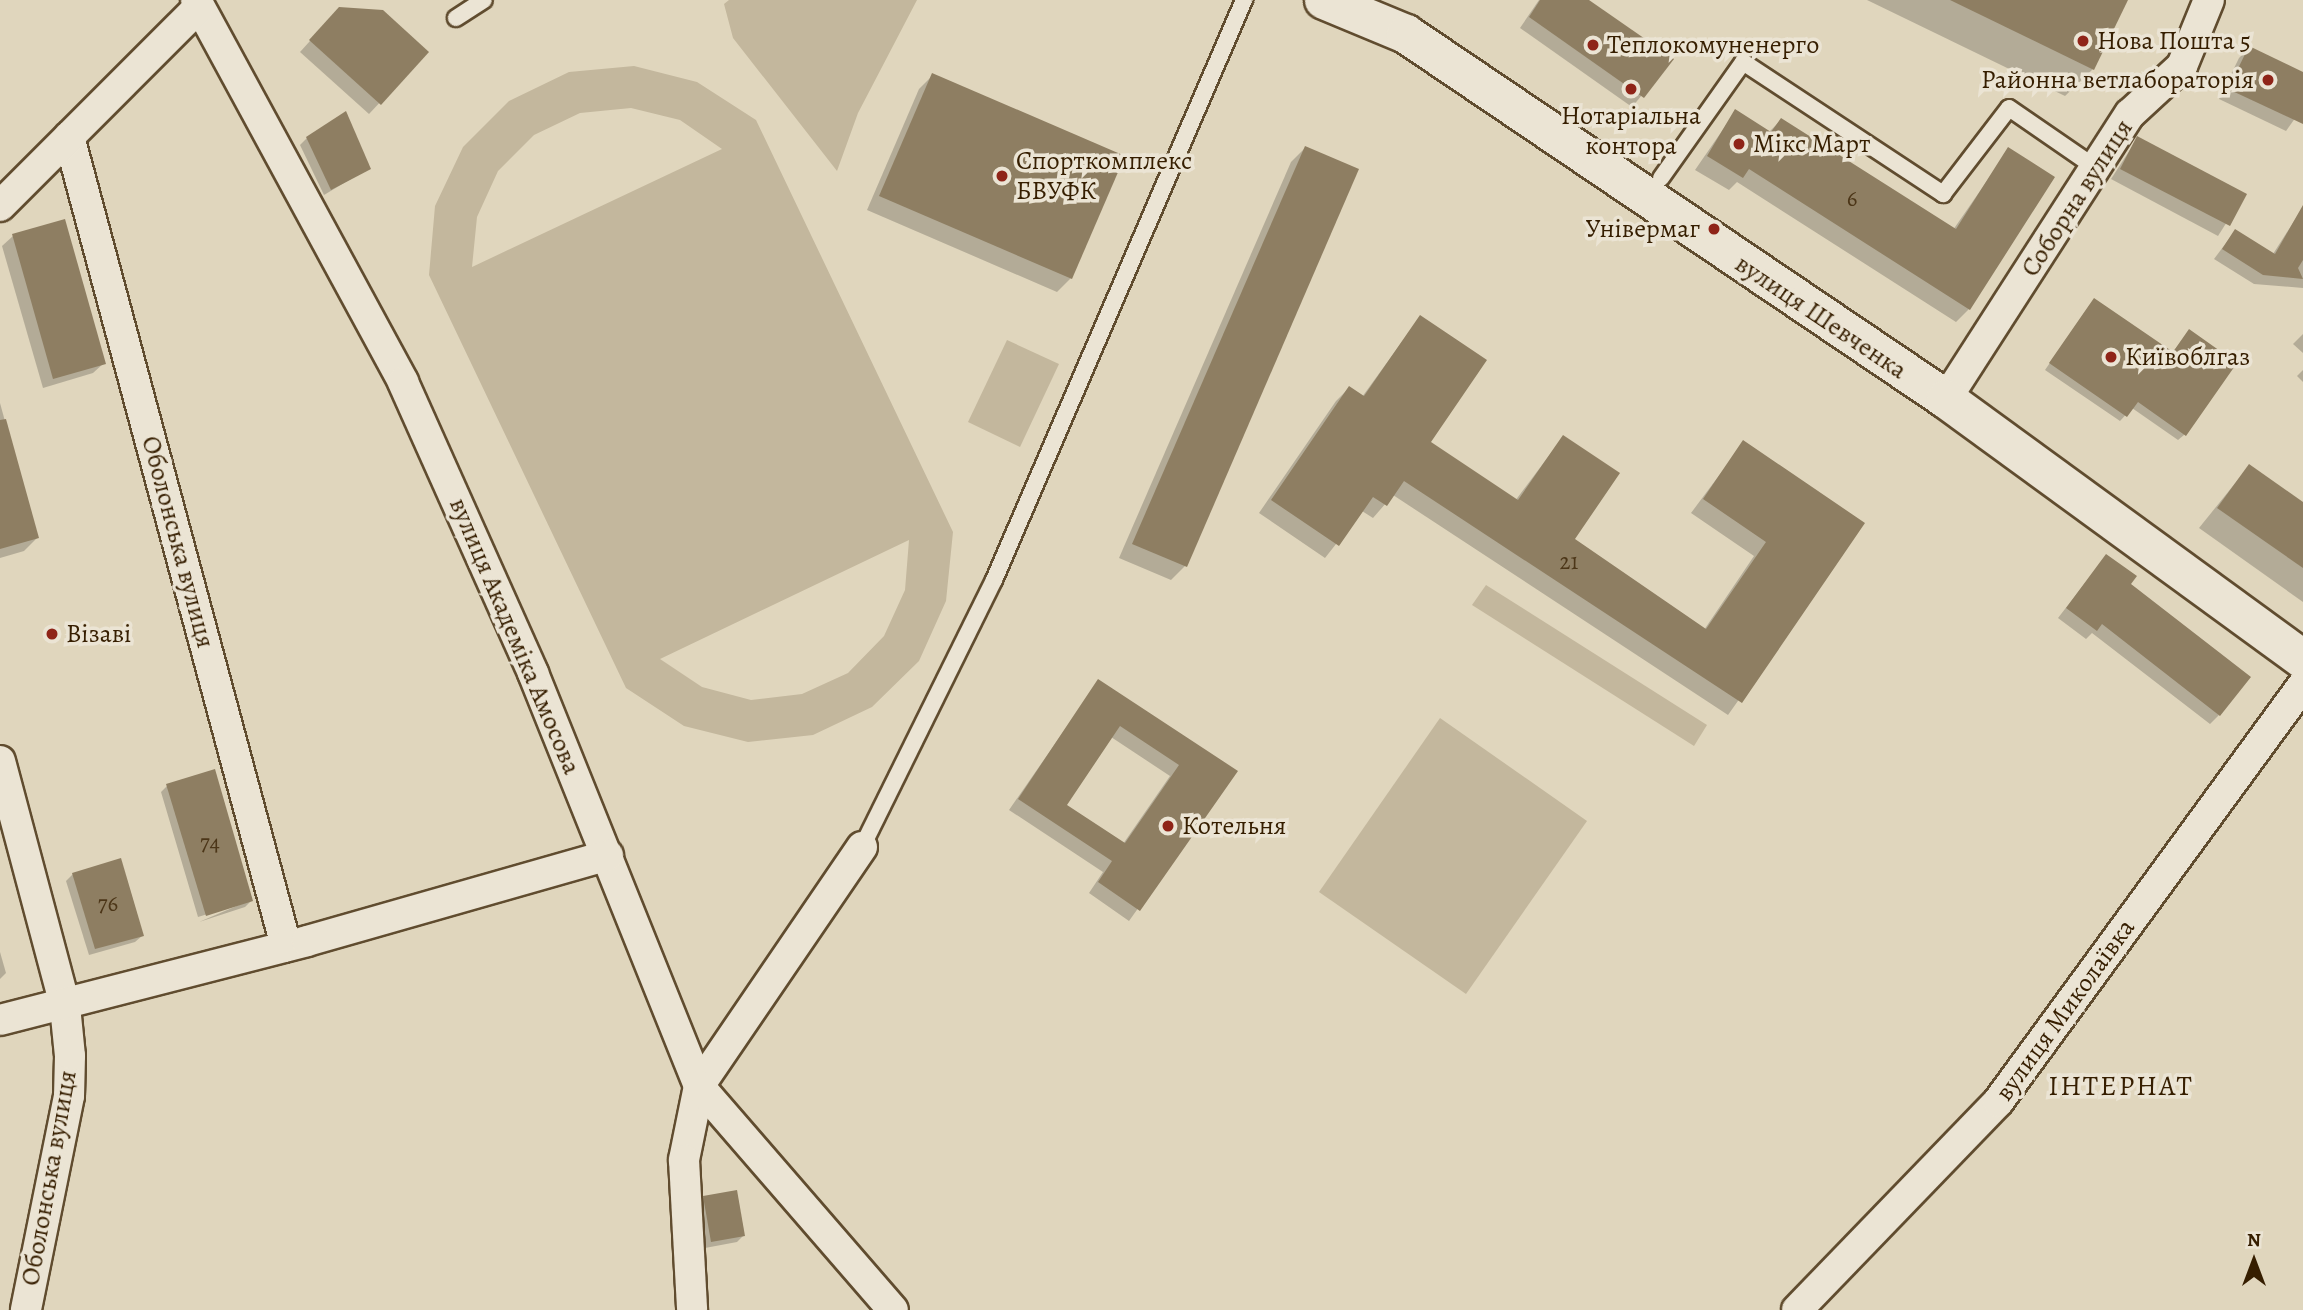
<!DOCTYPE html>
<meta charset="utf-8">
<style>
body{margin:0}
#map{position:relative;width:2303px;height:1310px;overflow:hidden;background:#e0d6bd;font-family:Alegreya,serif}
div>[style]{position:absolute}
[style*='--x']{left:calc(var(--x)*1px);top:calc(var(--y)*1px);width:calc(var(--w)*1px);rotate:calc(var(--a)*1deg)}
.green>*{inset:0;background:#c3b79d}
.shadow>*{inset:0;background:#0003}
.building>*{inset:0;background:#8e7e62}
.roads{filter:drop-shadow(2px 0 #604c2f) drop-shadow(-2px 0 #604c2f) drop-shadow(0 2px #604c2f) drop-shadow(0 -2px #604c2f)}
.service>*{height:16px;margin:-8px;padding:0 8px;transform-origin:8px;border-radius:8px;background:#ebe4d4}
.minor>*{height:30px;margin:-15px;padding:0 15px;transform-origin:15px;border-radius:15px;background:#ebe4d4}
.tertiary>*{height:38px;margin:-19px;padding:0 19px;transform-origin:19px;border-radius:19px;background:#ebe4d4}
.dots>*{width:19px;height:19px;translate:-50% -50%;box-sizing:border-box;border:4px solid #ebe4d4;border-radius:50%}
span{translate:-50% -50%;white-space:nowrap;text-align:center;line-height:1.15;-webkit-text-stroke:7px #ebe4d4;paint-order:stroke}
.number-label{font-size:23px;color:#4c3618}
.number-label span{-webkit-text-stroke-width:0}
.poi-label{font-size:26px;color:#361e00}
.left{translate:0 -50%;text-align:left}
.right{translate:-100% -50%;text-align:right}
.street-label{font-size:26px;color:#361e00}
.neighbourhood-label{font-size:28px;color:#361e00;letter-spacing:2px}
.north{position:absolute;left:2219px;top:1226px;width:70px;height:70px;-webkit-text-stroke:5px #ebe4d4;paint-order:stroke;rotate:0deg;font-size:19px;font-weight:700;line-height:28px;text-align:center;color:#361e00}
.north::after{content:'';display:block;margin:auto;width:24px;height:32px;background:#361e00;clip-path:polygon(50% 0,100% 100%,50% 72%,0 100%)}
</style>
<div id="map">
<div class="green">
<div style="clip-path:polygon(729px 0,917px 0,858px 113px,837px 171px,733px 38px,724px 4px)"></div>
<div style="clip-path:polygon(evenodd,634px 66px,697px 82px,756px 120px,953px 532px,946px 601px,919px 661px,872px 707px,813px 735px,748px 742px,684px 726px,626px 688px,429px 275px,435px 206px,463px 147px,509px 101px,569px 72px,634px 66px,631px 108px,680px 120px,722px 149px,472px 267px,477px 217px,498px 171px,534px 135px,580px 113px,631px 108px,634px 66px,909px 540px,905px 590px,884px 636px,848px 673px,802px 694px,751px 700px,702px 687px,660px 659px,909px 540px)"></div>
<div style="clip-path:polygon(1007px 340px,1059px 364px,1020px 447px,968px 422px)"></div>
<div style="clip-path:polygon(1486px 585px,1707px 725px,1694px 746px,1472px 605px)"></div>
<div style="clip-path:polygon(1440px 718px,1587px 821px,1466px 994px,1319px 892px)"></div>
</div>
<div class="shadow">
<div style="clip-path:polygon(1539px 0,1586px 0,1672px 59px,1632px 107px,1520px 28px)"></div>
<div style="clip-path:polygon(1867px 0,2126px 0,2093px 69px,2065px 96px)"></div>
<div style="clip-path:polygon(329px 20px,427px 52px,369px 114px,300px 52px)"></div>
<div style="clip-path:polygon(2249px 48px,2303px 73px,2303px 107px,2286px 131px,2219px 99px,2239px 58px)"></div>
<div style="clip-path:polygon(933px 75px,1071px 278px,1057px 292px,867px 210px,919px 89px)"></div>
<div style="clip-path:polygon(1735px 112px,1769px 132px,1781px 120px,1953px 230px,2009px 149px,1969px 309px,1956px 322px,1737px 182px,1729px 190px,1695px 170px)"></div>
<div style="clip-path:polygon(307px 138px,369px 168px,324px 195px,300px 145px)"></div>
<div style="clip-path:polygon(2137px 139px,2244px 195px,2218px 236px,2111px 179px)"></div>
<div style="clip-path:polygon(1305px 148px,1185px 566px,1171px 580px,1119px 558px,1291px 162px)"></div>
<div style="clip-path:polygon(2303px 207px,2303px 288px,2254px 284px,2214px 259px,2235px 231px,2273px 254px)"></div>
<div style="clip-path:polygon(13px 236px,104px 363px,93px 373px,43px 388px,2px 246px)"></div>
<div style="clip-path:polygon(2089px 306px,2172px 353px,2189px 331px,2184px 435px,2178px 440px,2132px 408px,2120px 421px,2045px 370px)"></div>
<div style="clip-path:polygon(1420px 317px,1429px 442px,1515px 501px,1563px 437px,1572px 539px,1704px 630px,1754px 556px,1691px 513px,1744px 442px,1863px 524px,1728px 715px,1393px 495px,1373px 518px,1362px 511px,1325px 558px,1259px 513px,1336px 401px,1349px 388px,1362px 397px)"></div>
<div style="clip-path:polygon(2303px 334px,2303px 353px,2293px 344px)"></div>
<div style="clip-path:polygon(2303px 370px,2303px 382px,2297px 376px)"></div>
<div style="clip-path:polygon(0 403px,37px 538px,24px 551px,0 558px)"></div>
<div style="clip-path:polygon(2249px 466px,2303px 504px,2303px 602px,2199px 528px)"></div>
<div style="clip-path:polygon(2106px 556px,2219px 715px,2210px 724px,2092px 633px,2086px 639px,2058px 618px)"></div>
<div style="clip-path:polygon(evenodd,1098px 682px,1236px 771px,1129px 921px,1089px 893px,1103px 872px,1009px 810px,1098px 682px,1111px 737px,1170px 776px,1123px 844px,1065px 806px,1111px 737px)"></div>
<div style="clip-path:polygon(167px 786px,251px 901px,245px 907px,199px 922px,246px 902px,198px 917px,161px 792px)"></div>
<div style="clip-path:polygon(73px 874px,142px 936px,135px 942px,89px 955px,66px 881px)"></div>
<div style="clip-path:polygon(0 952px,6px 973px,0 979px)"></div>
<div style="clip-path:polygon(704px 1197px,743px 1236px,737px 1242px,705px 1248px,698px 1204px)"></div>
</div>
<div class="building">
<div style="clip-path:polygon(1540px 0,1589px 0,1674px 59px,1644px 98px,1529px 17px)"></div>
<div style="clip-path:polygon(1950px 0,2128px 0,2094px 70px)"></div>
<div style="clip-path:polygon(339px 7px,383px 10px,429px 52px,381px 105px,309px 40px)"></div>
<div style="clip-path:polygon(2249px 46px,2303px 72px,2303px 124px,2228px 89px)"></div>
<div style="clip-path:polygon(932px 73px,1125px 156px,1072px 279px,879px 196px)"></div>
<div style="clip-path:polygon(1735px 109px,1771px 132px,1781px 118px,1956px 229px,2008px 147px,2055px 177px,1970px 310px,1749px 169px,1743px 178px,1707px 156px)"></div>
<div style="clip-path:polygon(346px 111px,371px 169px,331px 190px,306px 137px)"></div>
<div style="clip-path:polygon(2137px 136px,2247px 194px,2230px 226px,2120px 169px)"></div>
<div style="clip-path:polygon(1305px 146px,1359px 169px,1187px 567px,1132px 544px)"></div>
<div style="clip-path:polygon(2303px 205px,2303px 260px,2298px 268px,2303px 279px,2263px 275px,2222px 249px,2235px 229px,2275px 254px)"></div>
<div style="clip-path:polygon(65px 219px,106px 364px,53px 379px,12px 234px)"></div>
<div style="clip-path:polygon(2094px 298px,2173px 352px,2189px 329px,2237px 363px,2186px 436px,2138px 402px,2127px 417px,2049px 363px)"></div>
<div style="clip-path:polygon(1420px 315px,1487px 360px,1431px 442px,1518px 500px,1563px 435px,1620px 473px,1575px 539px,1706px 629px,1766px 542px,1703px 499px,1743px 440px,1865px 523px,1742px 703px,1404px 481px,1387px 506px,1373px 497px,1339px 546px,1271px 500px,1349px 386px,1364px 396px)"></div>
<div style="clip-path:polygon(6px 419px,39px 538px,0 549px,0 420px)"></div>
<div style="clip-path:polygon(2249px 464px,2303px 502px,2303px 568px,2217px 508px)"></div>
<div style="clip-path:polygon(2106px 554px,2137px 576px,2131px 584px,2251px 677px,2220px 716px,2102px 624px,2097px 631px,2066px 608px)"></div>
<div style="clip-path:polygon(evenodd,1098px 679px,1238px 771px,1140px 911px,1098px 882px,1112px 861px,1018px 799px,1098px 679px,1120px 726px,1179px 765px,1125px 843px,1067px 805px,1120px 726px)"></div>
<div style="clip-path:polygon(215px 769px,253px 901px,206px 916px,166px 784px)"></div>
<div style="clip-path:polygon(121px 858px,144px 936px,95px 949px,72px 873px)"></div>
<div style="clip-path:polygon(737px 1190px,745px 1236px,711px 1242px,703px 1196px)"></div>
</div>
<div class="roads">
<div class="service">
<div style="--x:456;--y:18;--w:33;--a:-33"></div>
<div style="--x:1661;--y:178;--w:142;--a:-54.7"></div>
<div style="--x:1743;--y:62;--w:240;--a:33.4"></div>
<div style="--x:1943;--y:194;--w:108;--a:-52.5"></div>
<div style="--x:2009;--y:108;--w:106;--a:34.6"></div>
<div style="--x:862;--y:847;--w:298;--a:-63.7"></div>
<div style="--x:994;--y:580;--w:632;--a:-66.68"></div>
</div>
<div class="minor">
<div style="--x:196;--y:0;--w:434;--a:61.5"></div>
<div style="--x:403;--y:382;--w:319;--a:65.9"></div>
<div style="--x:533;--y:673;--w:445;--a:68.1"></div>
<div style="--x:699;--y:1086;--w:76;--a:101.5"></div>
<div style="--x:684;--y:1160;--w:150;--a:86.9"></div>
<div style="--x:69;--y:137;--w:838;--a:74.98"></div>
<div style="--x:0;--y:206;--w:280;--a:-45"></div>
<div style="--x:1946;--y:399;--w:339;--a:-57.2"></div>
<div style="--x:2130;--y:114;--w:71;--a:-42.7"></div>
<div style="--x:2182;--y:66;--w:71;--a:-67.8"></div>
<div style="--x:0;--y:761;--w:253;--a:75.1"></div>
<div style="--x:65;--y:1006;--w:50;--a:84.3"></div>
<div style="--x:70;--y:1056;--w:40;--a:91.4"></div>
<div style="--x:69;--y:1096;--w:218;--a:101.4"></div>
<div style="--x:862;--y:847;--w:289;--a:124.3"></div>
<div style="--x:699;--y:1086;--w:296;--a:49.1"></div>
<div style="--x:0;--y:1020;--w:317;--a:-14.4"></div>
<div style="--x:307;--y:941;--w:313;--a:-15.9"></div>
<div style="--x:1797;--y:1310;--w:289;--a:-46"></div>
<div style="--x:1998;--y:1102;--w:517;--a:-53.82"></div>
</div>
<div class="tertiary">
<div style="--x:1324;--y:0;--w:89;--a:22.5"></div>
<div style="--x:1406;--y:34;--w:652;--a:34.06"></div>
<div style="--x:1946;--y:399;--w:442;--a:36.1"></div>
</div>
</div>
<div class="dots">
<div style="left:2083px;top:41px;background:#8f2418"></div>
<div style="left:1593px;top:45px;background:#8f2418"></div>
<div style="left:2268px;top:80px;background:#8f2418"></div>
<div style="left:1631px;top:89px;background:#8f2418"></div>
<div style="left:1739px;top:144px;background:#8f2418"></div>
<div style="left:1002px;top:176px;background:#8f2418"></div>
<div style="left:1714px;top:229px;background:#8f2418"></div>
<div style="left:2111px;top:357px;background:#8f2418"></div>
<div style="left:52px;top:634px;background:#8f2418"></div>
<div style="left:1168px;top:826px;background:#8f2418"></div>
</div>
<div class="number-label">
<span style="left:1852px;top:199px">6</span>
<span style="left:1569px;top:562px">21</span>
<span style="left:210px;top:843px">74</span>
<span style="left:108px;top:904px">76</span>
</div>
<div class="poi-label">
<span class="left" style="left:2097px;top:41px">Нова Пошта 5</span>
<span class="left" style="left:1607px;top:45px">Теплокомуненерго</span>
<span class="right" style="left:2254px;top:80px">Районна ветлабораторія</span>
<span style="left:1631px;top:131px">Нотаріальна<br>контора</span>
<span class="left" style="left:1753px;top:144px">Мікс Март</span>
<span class="left" style="left:1016px;top:176px">Спорткомплекс<br>БВУФК</span>
<span class="right" style="left:1700px;top:229px">Універмаг</span>
<span class="left" style="left:2125px;top:357px">Київоблгаз</span>
<span class="left" style="left:66px;top:634px">Візаві</span>
<span class="left" style="left:1182px;top:826px">Котельня</span>
</div>
<div class="street-label">
<span style="left:2077px;top:198px;rotate:-57deg">Соборна вулиця</span>
<span style="left:1821px;top:317px;rotate:34deg">вулиця Шевченка</span>
<span style="left:178px;top:542px;rotate:75deg">Оболонська вулиця</span>
<span style="left:515px;top:636px;rotate:67deg">вулиця Академіка Амосова</span>
<span style="left:2065px;top:1010px;rotate:-54deg">вулиця Миколаївка</span>
<span style="left:49px;top:1178px;rotate:-80deg">Оболонська вулиця</span>
</div>
<div class="neighbourhood-label">
<span style="left:2121px;top:1086px">ІНТЕРНАТ</span>
</div>
<div class="north">N</div>
</div>
